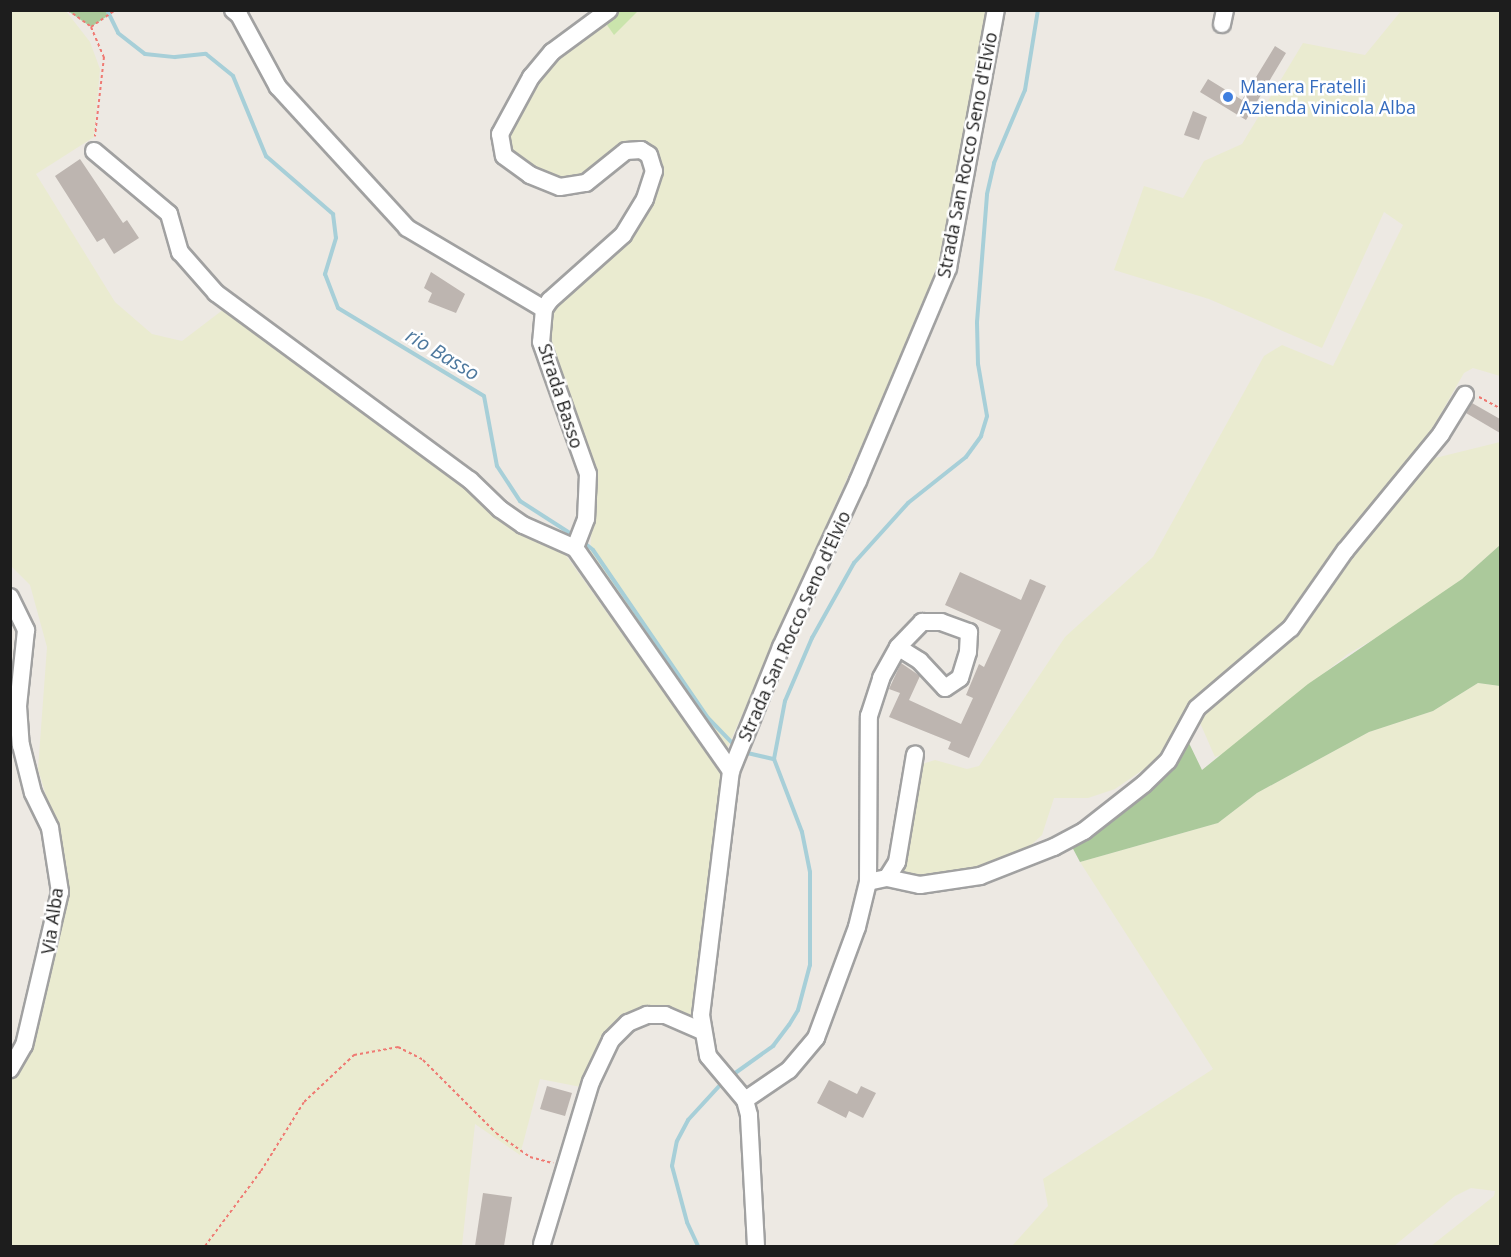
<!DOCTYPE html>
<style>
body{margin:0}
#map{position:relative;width:1511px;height:1257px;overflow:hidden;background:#ede9e3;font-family:"Open Sans",sans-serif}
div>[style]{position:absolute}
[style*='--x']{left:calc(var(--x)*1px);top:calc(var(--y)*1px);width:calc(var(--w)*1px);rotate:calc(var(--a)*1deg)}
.farmland>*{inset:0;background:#eaebd0}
.grass>*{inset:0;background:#cae4ac}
.forest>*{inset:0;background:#abc99b}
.stream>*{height:4px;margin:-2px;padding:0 2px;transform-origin:2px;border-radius:2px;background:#a7cfd8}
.building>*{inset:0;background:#bdb5b0}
.path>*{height:2px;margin-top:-1px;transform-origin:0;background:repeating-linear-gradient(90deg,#ef7a73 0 3px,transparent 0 6px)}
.roads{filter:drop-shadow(2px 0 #a1a1a1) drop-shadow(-2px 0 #a1a1a1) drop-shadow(0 2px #a1a1a1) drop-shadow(0 -2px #a1a1a1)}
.minor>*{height:16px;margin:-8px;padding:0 8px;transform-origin:8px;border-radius:8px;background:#fff}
.dots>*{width:16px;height:16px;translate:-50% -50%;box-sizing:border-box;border:3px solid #fff;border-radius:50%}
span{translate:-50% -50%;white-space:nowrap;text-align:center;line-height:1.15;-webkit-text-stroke:5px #fff;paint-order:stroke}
.shop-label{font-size:18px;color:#366cbe}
.left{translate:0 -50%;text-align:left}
.street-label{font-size:18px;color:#1d1d1d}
.water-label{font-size:20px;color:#4e799e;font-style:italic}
.frame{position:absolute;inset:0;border:12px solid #1d1d1d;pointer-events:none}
</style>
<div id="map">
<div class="farmland">
<div style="clip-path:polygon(11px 11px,66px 11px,90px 42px,100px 69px,94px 137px,36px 174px,115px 302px,152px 334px,182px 341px,224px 309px,560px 547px,722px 774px,691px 1022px,674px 1014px,606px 1038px,581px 1087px,540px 1079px,520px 1155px,475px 1124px,462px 1246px,11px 1246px,11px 1082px,40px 1001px,60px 842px,38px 769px,47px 647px,30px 585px,11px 566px)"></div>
<div style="clip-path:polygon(638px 11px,991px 11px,939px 271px,726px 751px,590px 557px,592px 513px,548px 353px,551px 308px,613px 254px,661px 173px,658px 156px,645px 147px,568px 181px,541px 173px,513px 157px,505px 135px,530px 87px,551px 63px,572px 44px,607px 25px,614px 34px)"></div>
<div style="clip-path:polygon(1401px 11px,1500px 11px,1500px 376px,1473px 368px,1464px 373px,1420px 450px,1283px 630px,1147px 767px,1115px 789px,1088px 798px,1054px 798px,1042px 835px,1030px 846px,965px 872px,925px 877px,901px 871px,916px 773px,922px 764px,935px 760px,967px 769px,979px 766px,1065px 637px,1153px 557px,1264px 356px,1282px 345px,1333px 366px,1403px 225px,1384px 212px,1322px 348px,1209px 299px,1114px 270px,1144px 186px,1183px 198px,1204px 161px,1242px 144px,1303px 43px,1365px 55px)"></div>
<div style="clip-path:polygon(1500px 442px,1500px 545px,1462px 579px,1405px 621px,1348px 654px,1225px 753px,1215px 757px,1197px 716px,1326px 589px,1427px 460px)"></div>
<div style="clip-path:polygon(1478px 683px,1500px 686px,1500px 1246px,1431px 1246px,1494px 1196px,1495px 1191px,1471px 1188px,1455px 1196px,1394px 1246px,1012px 1246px,1048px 1206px,1043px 1179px,1213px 1069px,1080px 862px,1218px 823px,1257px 793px,1369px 732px,1433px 711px)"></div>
</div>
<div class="grass">
<div style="clip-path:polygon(617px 11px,638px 11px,614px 35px,607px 25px)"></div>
</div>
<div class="forest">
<div style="clip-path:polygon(68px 11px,115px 11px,91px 27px)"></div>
<div style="clip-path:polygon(1500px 545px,1500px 686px,1478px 683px,1433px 711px,1369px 732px,1257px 793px,1218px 823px,1080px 862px,1071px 845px,1188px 741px,1202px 770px,1308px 684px,1462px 579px)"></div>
</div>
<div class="stream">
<div style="--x:107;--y:10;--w:25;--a:64"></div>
<div style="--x:118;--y:33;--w:34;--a:38"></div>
<div style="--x:145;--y:54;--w:30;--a:6"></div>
<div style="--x:175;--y:57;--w:31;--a:-6"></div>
<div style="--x:206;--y:54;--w:35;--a:39"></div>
<div style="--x:233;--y:76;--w:87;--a:67.6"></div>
<div style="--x:266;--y:156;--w:89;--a:40.9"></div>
<div style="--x:333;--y:214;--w:24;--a:83"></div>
<div style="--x:336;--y:238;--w:38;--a:107"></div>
<div style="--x:325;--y:274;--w:36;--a:69"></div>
<div style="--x:338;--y:308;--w:170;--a:31.1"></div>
<div style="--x:484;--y:396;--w:71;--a:79.5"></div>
<div style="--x:497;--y:466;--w:42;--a:56.7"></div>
<div style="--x:520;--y:501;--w:67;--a:32.7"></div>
<div style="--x:582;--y:541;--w:14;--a:39"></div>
<div style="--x:593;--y:550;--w:204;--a:55.6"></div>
<div style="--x:708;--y:718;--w:42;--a:46"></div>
<div style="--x:743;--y:752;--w:32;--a:13"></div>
<div style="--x:731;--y:1076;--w:52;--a:-35.5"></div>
<div style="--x:773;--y:1046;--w:26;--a:-53"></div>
<div style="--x:789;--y:1025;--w:17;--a:-59"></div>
<div style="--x:798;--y:1010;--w:47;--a:-75.1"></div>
<div style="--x:810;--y:965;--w:93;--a:-90"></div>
<div style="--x:810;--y:872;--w:41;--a:-101.3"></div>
<div style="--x:802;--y:832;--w:78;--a:-111"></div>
<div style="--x:774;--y:759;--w:59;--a:-79.3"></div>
<div style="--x:785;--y:701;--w:69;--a:-66.8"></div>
<div style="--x:812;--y:638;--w:86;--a:-60.8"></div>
<div style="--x:854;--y:563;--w:81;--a:-48"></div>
<div style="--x:908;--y:503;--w:74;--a:-38.4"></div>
<div style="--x:966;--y:457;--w:26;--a:-54"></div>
<div style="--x:981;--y:436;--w:21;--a:-73"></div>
<div style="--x:987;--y:416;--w:53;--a:-99.8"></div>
<div style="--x:978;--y:364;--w:42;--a:-91.4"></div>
<div style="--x:977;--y:322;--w:128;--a:-85.5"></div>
<div style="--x:987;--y:194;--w:32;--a:-77"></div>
<div style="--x:994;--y:163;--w:79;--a:-67"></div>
<div style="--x:1025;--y:90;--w:81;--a:-80.8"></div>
<div style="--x:698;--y:1246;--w:26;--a:-115"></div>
<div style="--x:687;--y:1222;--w:58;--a:-105"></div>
<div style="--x:672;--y:1166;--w:25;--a:-79"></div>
<div style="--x:677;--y:1141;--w:24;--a:-62"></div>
<div style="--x:688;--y:1120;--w:52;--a:-47.4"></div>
</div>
<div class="building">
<div style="clip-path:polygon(1275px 46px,1286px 53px,1246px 120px,1200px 92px,1208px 79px,1242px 100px)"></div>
<div style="clip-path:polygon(1193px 111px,1207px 117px,1199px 140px,1184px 135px)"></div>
<div style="clip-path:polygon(80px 159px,123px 223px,127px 220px,139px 238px,114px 254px,104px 238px,97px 242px,55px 176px)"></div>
<div style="clip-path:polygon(431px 272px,465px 294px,456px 313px,428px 302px,432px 293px,424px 288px)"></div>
<div style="clip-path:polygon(1472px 403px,1500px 419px,1500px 433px,1466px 413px)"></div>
<div style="clip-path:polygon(960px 572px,1021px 600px,1030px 579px,1046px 586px,969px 758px,948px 749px,951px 742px,889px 717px,900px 693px,889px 689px,901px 663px,920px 676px,909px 700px,961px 724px,973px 698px,966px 695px,979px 664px,984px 667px,1001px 630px,945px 605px)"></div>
<div style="clip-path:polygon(829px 1080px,857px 1094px,861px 1086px,876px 1093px,863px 1118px,849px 1111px,846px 1118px,817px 1103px)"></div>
<div style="clip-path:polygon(547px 1086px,572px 1093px,565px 1116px,540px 1109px)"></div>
<div style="clip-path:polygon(483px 1193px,512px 1197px,504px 1246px,475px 1246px)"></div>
</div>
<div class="path">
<div style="--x:68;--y:10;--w:29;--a:36"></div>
<div style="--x:91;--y:27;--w:33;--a:67"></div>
<div style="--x:104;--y:57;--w:80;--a:96.5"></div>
<div style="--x:91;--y:27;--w:29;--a:-35"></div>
<div style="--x:1479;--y:397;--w:24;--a:28"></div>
<div style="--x:205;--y:1246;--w:94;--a:-53.3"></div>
<div style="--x:261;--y:1171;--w:81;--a:-58.1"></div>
<div style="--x:304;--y:1102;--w:69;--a:-43.2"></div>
<div style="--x:354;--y:1055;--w:45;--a:-10.3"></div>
<div style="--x:398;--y:1047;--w:28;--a:27"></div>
<div style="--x:423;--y:1060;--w:103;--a:45"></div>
<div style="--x:496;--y:1133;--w:42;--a:35.2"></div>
<div style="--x:530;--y:1157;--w:24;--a:15"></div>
</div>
<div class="roads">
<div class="minor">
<div style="--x:233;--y:10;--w:8;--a:40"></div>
<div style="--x:239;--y:15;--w:82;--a:61.6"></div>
<div style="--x:278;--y:87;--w:191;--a:47.5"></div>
<div style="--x:407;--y:228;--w:159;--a:30.6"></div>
<div style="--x:609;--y:10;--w:71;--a:143.6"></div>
<div style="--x:552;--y:52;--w:33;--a:130"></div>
<div style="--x:531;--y:77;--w:65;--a:118.5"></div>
<div style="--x:500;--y:134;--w:22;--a:80"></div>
<div style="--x:504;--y:156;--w:32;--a:36"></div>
<div style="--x:530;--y:175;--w:32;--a:22"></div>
<div style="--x:560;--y:187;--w:26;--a:-9"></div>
<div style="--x:586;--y:183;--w:51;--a:-38.7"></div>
<div style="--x:626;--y:151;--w:15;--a:-4"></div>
<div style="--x:641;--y:150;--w:9;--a:32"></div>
<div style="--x:649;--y:155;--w:17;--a:73"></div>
<div style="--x:654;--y:171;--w:29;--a:108"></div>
<div style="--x:645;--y:199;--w:42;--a:121.4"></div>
<div style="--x:623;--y:235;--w:98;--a:138.3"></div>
<div style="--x:550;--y:300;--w:11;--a:124"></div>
<div style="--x:544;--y:309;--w:33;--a:95"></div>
<div style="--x:541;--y:342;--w:140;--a:70.4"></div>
<div style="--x:588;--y:474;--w:45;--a:92.5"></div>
<div style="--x:586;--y:519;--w:31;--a:111"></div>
<div style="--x:575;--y:548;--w:272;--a:55"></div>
<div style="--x:1222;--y:24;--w:14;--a:-78"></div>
<div style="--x:94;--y:151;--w:98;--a:40"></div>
<div style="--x:169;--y:214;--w:40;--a:74"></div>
<div style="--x:180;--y:252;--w:55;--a:48.7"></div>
<div style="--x:216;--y:293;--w:315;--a:36.4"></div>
<div style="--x:470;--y:480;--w:42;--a:44"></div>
<div style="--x:500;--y:509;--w:28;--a:35"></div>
<div style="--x:523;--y:525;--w:57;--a:23.9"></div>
<div style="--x:10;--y:597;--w:37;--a:64"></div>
<div style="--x:26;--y:630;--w:76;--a:96"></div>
<div style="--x:18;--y:706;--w:39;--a:86"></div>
<div style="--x:21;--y:745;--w:49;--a:76"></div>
<div style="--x:33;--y:793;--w:39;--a:64"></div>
<div style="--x:50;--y:828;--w:65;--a:81.1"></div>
<div style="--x:60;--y:892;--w:157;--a:103.2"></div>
<div style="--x:24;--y:1045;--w:28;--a:120"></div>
<div style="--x:887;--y:878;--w:19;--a:-58"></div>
<div style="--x:897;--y:862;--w:109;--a:-80.5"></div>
<div style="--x:868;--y:882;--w:19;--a:-12"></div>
<div style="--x:887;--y:878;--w:34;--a:12"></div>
<div style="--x:920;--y:885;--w:61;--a:-8.5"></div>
<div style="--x:980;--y:876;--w:79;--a:-21.4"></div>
<div style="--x:1054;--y:847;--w:34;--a:-28"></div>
<div style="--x:1084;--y:831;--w:76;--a:-38.1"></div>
<div style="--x:1144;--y:784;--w:33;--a:-44"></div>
<div style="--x:1168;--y:761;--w:60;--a:-61.3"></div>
<div style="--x:1197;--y:708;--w:123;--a:-40.4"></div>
<div style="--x:1291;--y:628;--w:94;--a:-55"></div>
<div style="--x:1345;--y:551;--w:151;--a:-50.6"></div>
<div style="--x:1441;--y:434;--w:46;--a:-58.4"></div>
<div style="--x:745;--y:1100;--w:53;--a:-34.3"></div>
<div style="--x:789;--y:1070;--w:42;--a:-49.8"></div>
<div style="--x:816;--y:1038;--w:118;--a:-69.7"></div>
<div style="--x:857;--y:927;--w:46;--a:-76.3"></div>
<div style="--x:868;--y:882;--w:166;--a:-89.7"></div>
<div style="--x:869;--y:716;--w:40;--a:-72"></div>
<div style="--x:881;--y:678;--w:35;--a:-61"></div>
<div style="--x:898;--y:647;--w:35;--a:-46"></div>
<div style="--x:922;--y:622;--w:19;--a:0"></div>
<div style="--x:941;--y:622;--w:30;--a:20"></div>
<div style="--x:969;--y:632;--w:20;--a:93"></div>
<div style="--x:968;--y:652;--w:27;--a:107"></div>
<div style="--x:960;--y:678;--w:18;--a:146"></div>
<div style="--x:945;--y:688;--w:37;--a:-133"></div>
<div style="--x:920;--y:661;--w:26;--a:-148"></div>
<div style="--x:542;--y:1244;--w:169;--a:-73.2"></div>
<div style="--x:591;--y:1082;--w:47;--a:-64.5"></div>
<div style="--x:611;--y:1040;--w:24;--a:-45"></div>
<div style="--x:628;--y:1023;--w:21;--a:-23"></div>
<div style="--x:647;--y:1015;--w:18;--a:0"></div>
<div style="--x:665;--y:1015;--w:40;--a:23.4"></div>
<div style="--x:756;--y:1246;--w:131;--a:-93.1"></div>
<div style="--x:749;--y:1115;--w:16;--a:-105"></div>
<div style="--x:745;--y:1100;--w:57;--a:-130.1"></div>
<div style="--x:708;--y:1056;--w:42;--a:-99.7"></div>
<div style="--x:701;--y:1015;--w:246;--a:-83"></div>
<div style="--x:731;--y:771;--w:134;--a:-68"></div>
<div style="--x:781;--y:647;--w:183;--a:-65.1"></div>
<div style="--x:858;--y:481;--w:231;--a:-67.1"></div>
<div style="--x:948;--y:268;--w:262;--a:-79.5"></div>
</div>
</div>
<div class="dots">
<div style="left:1228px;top:97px;background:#3f7fe0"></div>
</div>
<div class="shop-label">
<span class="left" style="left:1240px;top:97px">Manera Fratelli<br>Azienda vinicola Alba</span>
</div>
<div class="street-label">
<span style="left:967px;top:155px;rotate:-79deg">Strada San Rocco Seno d'Elvio</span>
<span style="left:561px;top:396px;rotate:72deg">Strada Basso</span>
<span style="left:794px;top:626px;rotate:-66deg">Strada San Rocco Seno d'Elvio</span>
<span style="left:52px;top:921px;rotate:-82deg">Via Alba</span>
</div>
<div class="water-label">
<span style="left:443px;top:354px;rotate:31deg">rio Basso</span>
</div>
<div class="frame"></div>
</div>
